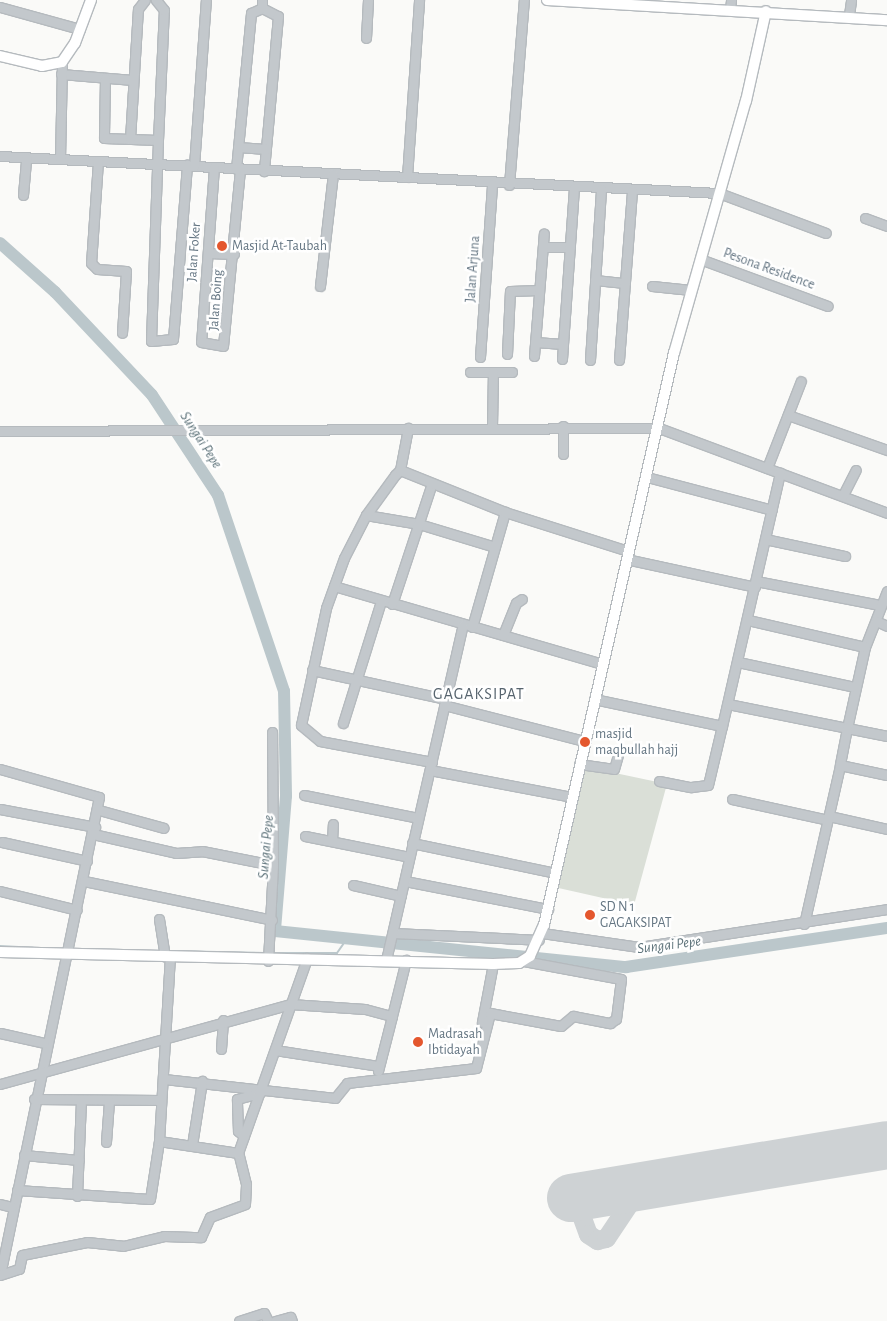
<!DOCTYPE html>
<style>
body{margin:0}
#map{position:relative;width:887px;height:1321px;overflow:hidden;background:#fafaf8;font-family:"Alegreya Sans",sans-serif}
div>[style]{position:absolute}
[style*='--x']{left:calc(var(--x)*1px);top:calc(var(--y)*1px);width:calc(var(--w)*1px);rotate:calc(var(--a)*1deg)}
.green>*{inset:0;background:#dadfd7}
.stream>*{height:2px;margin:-1px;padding:0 1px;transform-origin:1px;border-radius:1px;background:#bbc7cb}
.river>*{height:12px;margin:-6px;padding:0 6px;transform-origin:6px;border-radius:6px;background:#bbc7cb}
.taxiway>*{height:19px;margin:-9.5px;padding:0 9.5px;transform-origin:9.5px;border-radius:9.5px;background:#ced2d4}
.runway>*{height:48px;margin:-24px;padding:0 24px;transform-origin:24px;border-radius:24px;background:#ced2d4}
.roads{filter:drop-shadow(1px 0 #b5babe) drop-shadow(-1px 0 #b5babe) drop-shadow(0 1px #b5babe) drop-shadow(0 -1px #b5babe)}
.minor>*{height:9px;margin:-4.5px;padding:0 4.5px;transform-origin:4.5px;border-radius:4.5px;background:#c3c8cc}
.major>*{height:10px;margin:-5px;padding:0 5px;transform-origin:5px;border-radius:5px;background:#fff}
.dots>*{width:14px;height:14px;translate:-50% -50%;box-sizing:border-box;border:2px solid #fff;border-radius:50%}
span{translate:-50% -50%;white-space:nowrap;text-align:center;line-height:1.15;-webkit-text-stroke:5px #fff;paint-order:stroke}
.poi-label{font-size:14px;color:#657683}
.left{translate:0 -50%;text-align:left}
.street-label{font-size:14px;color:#657683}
.water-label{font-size:15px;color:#60757c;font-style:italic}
.quarter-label{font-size:16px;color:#57646e;letter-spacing:1px}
</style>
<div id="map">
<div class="green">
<div style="clip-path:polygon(582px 766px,667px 784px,634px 905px,554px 887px)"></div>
</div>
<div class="stream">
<div style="--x:0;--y:946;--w:33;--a:3"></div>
<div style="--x:167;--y:951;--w:98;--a:1.2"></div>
<div style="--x:272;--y:953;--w:65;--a:0"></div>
<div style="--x:337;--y:953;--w:19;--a:-55"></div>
</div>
<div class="river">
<div style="--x:0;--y:243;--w:74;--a:41.7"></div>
<div style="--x:55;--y:292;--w:141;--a:46.7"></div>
<div style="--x:152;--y:395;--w:120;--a:56.6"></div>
<div style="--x:218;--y:495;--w:207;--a:71.4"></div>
<div style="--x:284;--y:691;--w:105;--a:88.9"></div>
<div style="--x:286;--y:796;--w:135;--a:94.7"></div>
<div style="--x:275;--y:931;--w:353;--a:5.9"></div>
<div style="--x:626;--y:967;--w:264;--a:-8.5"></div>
</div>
<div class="taxiway">
<div style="--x:628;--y:1189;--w:27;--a:-172"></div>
<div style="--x:601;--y:1185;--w:19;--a:144"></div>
<div style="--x:586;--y:1196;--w:20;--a:105"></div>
<div style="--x:581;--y:1215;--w:20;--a:70"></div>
<div style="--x:588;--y:1234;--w:11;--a:34"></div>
<div style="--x:597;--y:1240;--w:9;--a:-13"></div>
<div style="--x:606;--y:1238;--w:50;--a:-56.3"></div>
<div style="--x:634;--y:1196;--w:25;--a:-29"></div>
</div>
<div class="runway">
<div style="--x:571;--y:1198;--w:320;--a:-9.5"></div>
</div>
<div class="roads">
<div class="minor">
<div style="--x:0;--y:7;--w:83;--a:15.4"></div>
<div style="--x:262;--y:8;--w:18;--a:27"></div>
<div style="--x:278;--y:16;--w:156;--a:95.2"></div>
<div style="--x:730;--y:10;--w:10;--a:-84"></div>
<div style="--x:849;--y:15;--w:15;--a:-82"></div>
<div style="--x:366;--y:38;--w:38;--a:-87"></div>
<div style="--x:61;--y:74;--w:72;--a:4.8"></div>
<div style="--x:105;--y:78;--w:60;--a:91"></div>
<div style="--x:104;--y:138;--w:54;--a:2.1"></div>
<div style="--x:158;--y:140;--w:130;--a:-87.4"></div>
<div style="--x:164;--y:10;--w:13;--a:-129"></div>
<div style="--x:130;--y:139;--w:130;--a:-86.5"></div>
<div style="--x:138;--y:9;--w:11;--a:-52"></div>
<div style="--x:158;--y:140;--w:201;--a:92"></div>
<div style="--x:151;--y:341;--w:22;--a:-5"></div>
<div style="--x:173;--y:339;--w:175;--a:-85.4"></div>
<div style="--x:238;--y:147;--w:28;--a:4"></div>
<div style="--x:0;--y:156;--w:720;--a:2.95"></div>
<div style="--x:719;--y:193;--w:114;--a:20.5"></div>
<div style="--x:60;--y:159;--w:97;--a:-88.8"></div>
<div style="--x:98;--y:161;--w:102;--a:93.9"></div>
<div style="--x:91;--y:263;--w:8;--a:45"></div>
<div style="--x:97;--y:269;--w:29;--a:4"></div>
<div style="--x:126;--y:271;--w:62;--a:93.7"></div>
<div style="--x:194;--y:166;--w:166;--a:-85.9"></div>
<div style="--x:214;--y:167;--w:175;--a:94.2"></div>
<div style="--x:201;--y:342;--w:22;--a:10"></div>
<div style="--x:223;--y:346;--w:178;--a:-84.5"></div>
<div style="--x:236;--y:169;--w:157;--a:-84.5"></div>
<div style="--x:251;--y:13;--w:12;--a:-24"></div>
<div style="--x:262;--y:8;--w:8;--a:-90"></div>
<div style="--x:407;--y:177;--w:177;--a:-86.1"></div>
<div style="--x:509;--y:185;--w:186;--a:-85.4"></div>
<div style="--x:23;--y:195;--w:37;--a:-85"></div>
<div style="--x:865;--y:218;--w:23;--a:20"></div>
<div style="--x:543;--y:247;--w:27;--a:0"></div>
<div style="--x:208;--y:253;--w:26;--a:2"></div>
<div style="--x:700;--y:259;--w:136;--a:20.2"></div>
<div style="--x:595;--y:280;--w:30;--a:6"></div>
<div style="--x:320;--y:286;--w:113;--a:-83.4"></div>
<div style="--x:652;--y:286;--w:39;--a:6"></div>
<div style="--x:535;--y:342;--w:28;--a:4"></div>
<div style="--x:507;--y:354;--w:63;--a:-87.3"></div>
<div style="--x:510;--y:291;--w:29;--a:-2"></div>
<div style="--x:534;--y:356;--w:123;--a:-85.4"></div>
<div style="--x:480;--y:357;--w:173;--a:-86"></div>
<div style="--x:562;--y:359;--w:171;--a:-86"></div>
<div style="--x:590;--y:360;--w:171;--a:-86.3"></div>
<div style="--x:619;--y:360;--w:170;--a:-85.6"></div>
<div style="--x:470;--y:372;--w:42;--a:0"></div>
<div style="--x:788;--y:415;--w:105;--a:19.5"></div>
<div style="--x:492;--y:427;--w:55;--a:-89"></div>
<div style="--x:0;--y:431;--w:659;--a:-0.26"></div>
<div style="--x:659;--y:428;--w:243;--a:20.4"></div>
<div style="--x:563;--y:454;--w:28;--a:-90"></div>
<div style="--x:767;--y:468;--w:93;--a:-68.7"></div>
<div style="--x:400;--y:470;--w:43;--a:-79.2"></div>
<div style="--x:647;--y:477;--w:129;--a:14.8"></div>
<div style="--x:843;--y:495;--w:28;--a:-63"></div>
<div style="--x:366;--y:515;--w:54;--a:9.6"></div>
<div style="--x:419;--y:524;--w:79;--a:16.8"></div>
<div style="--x:765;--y:539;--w:82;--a:12"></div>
<div style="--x:626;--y:559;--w:132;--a:12.2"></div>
<div style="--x:756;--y:581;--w:126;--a:11"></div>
<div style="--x:334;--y:586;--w:279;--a:16.2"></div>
<div style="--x:887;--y:591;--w:60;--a:111.4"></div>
<div style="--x:865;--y:647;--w:83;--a:102.5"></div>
<div style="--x:847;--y:728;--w:41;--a:11.3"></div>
<div style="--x:392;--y:604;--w:127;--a:-71.7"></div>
<div style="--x:748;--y:620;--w:120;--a:13"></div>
<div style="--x:876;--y:621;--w:12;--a:24"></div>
<div style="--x:472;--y:627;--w:120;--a:-74"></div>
<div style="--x:503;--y:635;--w:35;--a:-68"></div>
<div style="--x:516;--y:603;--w:7;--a:-34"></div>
<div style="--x:738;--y:662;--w:120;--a:12.1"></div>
<div style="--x:312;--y:670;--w:136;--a:12.3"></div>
<div style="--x:594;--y:699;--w:131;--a:11.9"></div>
<div style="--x:722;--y:726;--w:260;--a:-77.1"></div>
<div style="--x:728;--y:704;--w:121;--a:11.4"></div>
<div style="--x:847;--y:728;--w:38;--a:101"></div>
<div style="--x:444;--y:705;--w:145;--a:14.4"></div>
<div style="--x:343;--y:723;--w:128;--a:-72.7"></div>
<div style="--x:432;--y:762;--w:114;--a:-169.4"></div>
<div style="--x:320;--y:741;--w:25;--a:-140"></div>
<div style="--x:301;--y:725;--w:120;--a:-77.9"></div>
<div style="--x:326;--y:608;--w:53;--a:-70.2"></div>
<div style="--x:344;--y:558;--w:48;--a:-62.9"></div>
<div style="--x:366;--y:515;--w:49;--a:-54.1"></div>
<div style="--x:395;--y:475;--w:7;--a:-45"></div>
<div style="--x:400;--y:470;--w:113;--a:21.8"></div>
<div style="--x:505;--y:512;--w:129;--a:17.6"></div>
<div style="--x:579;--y:764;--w:35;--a:8"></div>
<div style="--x:614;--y:769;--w:15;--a:-74"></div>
<div style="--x:0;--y:769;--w:103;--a:15.8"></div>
<div style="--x:99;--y:797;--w:487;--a:101.7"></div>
<div style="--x:430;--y:770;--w:145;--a:10.8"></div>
<div style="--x:659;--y:781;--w:33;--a:11"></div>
<div style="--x:691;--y:787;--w:17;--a:-7"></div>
<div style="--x:708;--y:785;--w:61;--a:-76.7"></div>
<div style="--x:304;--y:795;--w:116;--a:11.4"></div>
<div style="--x:732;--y:799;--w:98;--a:12.3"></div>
<div style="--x:0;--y:809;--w:97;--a:10.7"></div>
<div style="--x:99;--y:810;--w:67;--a:15.5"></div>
<div style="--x:829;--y:816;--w:59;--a:12.6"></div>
<div style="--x:93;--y:834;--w:85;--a:12.9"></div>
<div style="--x:176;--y:853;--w:26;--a:-4"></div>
<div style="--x:202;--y:851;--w:72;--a:11.2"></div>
<div style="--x:305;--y:836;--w:106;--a:11.4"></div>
<div style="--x:332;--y:841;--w:17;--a:-87"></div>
<div style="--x:2;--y:842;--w:87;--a:12.6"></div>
<div style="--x:412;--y:843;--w:146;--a:11.8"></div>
<div style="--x:84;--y:881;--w:192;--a:11.7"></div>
<div style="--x:405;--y:881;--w:146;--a:11.1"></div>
<div style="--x:353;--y:885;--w:49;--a:12.9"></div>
<div style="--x:0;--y:891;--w:79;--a:13.9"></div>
<div style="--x:159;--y:919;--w:38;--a:81"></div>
<div style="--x:804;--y:924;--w:163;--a:-77.2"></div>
<div style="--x:840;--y:765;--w:48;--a:12"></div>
<div style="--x:393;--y:933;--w:146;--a:2.7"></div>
<div style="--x:542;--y:933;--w:98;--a:8.2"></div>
<div style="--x:639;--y:947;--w:251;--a:-8.7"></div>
<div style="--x:386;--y:960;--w:344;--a:-77.1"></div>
<div style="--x:268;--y:961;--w:96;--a:-87"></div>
<div style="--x:273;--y:865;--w:133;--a:-90.4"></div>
<div style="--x:482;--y:1022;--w:59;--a:-79.3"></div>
<div style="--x:0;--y:1033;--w:45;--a:12.8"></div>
<div style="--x:221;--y:1049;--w:29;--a:-86"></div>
<div style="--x:275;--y:1050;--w:104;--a:8.8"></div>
<div style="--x:378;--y:1071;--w:57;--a:-75.7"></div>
<div style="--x:164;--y:1079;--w:172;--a:6.3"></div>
<div style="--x:335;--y:1098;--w:19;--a:-51"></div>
<div style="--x:347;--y:1083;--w:130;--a:-6.6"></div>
<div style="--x:476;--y:1068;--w:57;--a:-75.7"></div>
<div style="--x:490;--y:1013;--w:72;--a:10.4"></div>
<div style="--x:561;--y:1026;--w:16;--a:-40"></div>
<div style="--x:573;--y:1016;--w:38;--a:11"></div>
<div style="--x:610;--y:1023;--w:7;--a:-34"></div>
<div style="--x:616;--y:1019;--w:40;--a:-82.9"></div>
<div style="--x:621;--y:979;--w:99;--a:-169.5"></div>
<div style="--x:0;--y:1084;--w:301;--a:-15.4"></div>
<div style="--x:290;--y:1004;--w:75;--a:3.8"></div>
<div style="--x:365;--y:1009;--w:28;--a:15"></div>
<div style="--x:392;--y:1016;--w:58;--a:-76"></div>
<div style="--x:34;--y:1099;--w:126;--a:0.5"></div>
<div style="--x:244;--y:1136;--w:8;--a:-140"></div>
<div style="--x:238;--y:1131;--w:32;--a:-92"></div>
<div style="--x:237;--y:1099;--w:24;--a:-15"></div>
<div style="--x:159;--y:1141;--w:80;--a:8.6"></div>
<div style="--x:106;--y:1142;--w:41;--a:-85.8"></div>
<div style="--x:192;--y:1145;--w:65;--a:-81.1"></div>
<div style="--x:24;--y:1155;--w:55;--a:5.2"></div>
<div style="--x:17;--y:1190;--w:133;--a:3.9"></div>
<div style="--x:150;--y:1199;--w:59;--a:-81.2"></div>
<div style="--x:159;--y:1141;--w:184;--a:-86.6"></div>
<div style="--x:77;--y:1196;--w:95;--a:-87.6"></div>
<div style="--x:0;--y:1204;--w:12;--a:14"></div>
<div style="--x:0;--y:1275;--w:20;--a:-18"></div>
<div style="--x:19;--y:1269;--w:14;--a:-78"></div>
<div style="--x:22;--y:1255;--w:66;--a:-11.3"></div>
<div style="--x:87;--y:1242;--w:36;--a:6"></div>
<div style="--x:123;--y:1246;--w:42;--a:-13.7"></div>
<div style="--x:164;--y:1236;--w:37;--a:2"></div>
<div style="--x:201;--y:1237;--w:22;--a:-66"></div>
<div style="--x:210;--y:1217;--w:37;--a:-20"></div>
<div style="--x:245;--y:1204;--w:20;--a:-87"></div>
<div style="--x:246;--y:1184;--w:32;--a:-104"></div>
<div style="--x:238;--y:1153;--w:207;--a:-70.5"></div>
<div style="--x:239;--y:1321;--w:26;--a:-18"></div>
<div style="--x:264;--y:1313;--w:9;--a:63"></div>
<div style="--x:275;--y:1321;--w:16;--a:-15"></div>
<div style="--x:290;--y:1317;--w:4;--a:63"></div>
</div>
<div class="major">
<div style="--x:547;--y:0;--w:341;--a:3.4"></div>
<div style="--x:0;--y:56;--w:43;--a:13.4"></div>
<div style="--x:42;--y:66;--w:20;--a:-11"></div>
<div style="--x:62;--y:62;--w:23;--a:-56"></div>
<div style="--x:75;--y:43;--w:46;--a:-69.6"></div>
<div style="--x:0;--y:952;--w:493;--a:1.4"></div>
<div style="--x:493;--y:964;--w:26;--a:-2"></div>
<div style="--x:519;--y:963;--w:13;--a:-32"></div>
<div style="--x:530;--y:956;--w:34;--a:-66"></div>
<div style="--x:544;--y:925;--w:587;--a:-77.2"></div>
<div style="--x:674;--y:353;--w:262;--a:-74.1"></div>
<div style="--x:746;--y:101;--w:92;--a:-77.5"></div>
</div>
</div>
<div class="dots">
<div style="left:222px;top:246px;background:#e4572e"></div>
<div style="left:585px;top:742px;background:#e4572e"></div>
<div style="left:590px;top:915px;background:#e4572e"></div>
<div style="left:418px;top:1042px;background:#e4572e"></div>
</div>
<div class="poi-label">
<span class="left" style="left:232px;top:246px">Masjid At-Taubah</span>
<span class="left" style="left:595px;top:742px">masjid<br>maqbullah hajj</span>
<span class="left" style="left:600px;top:915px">SD N 1<br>GAGAKSIPAT</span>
<span class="left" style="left:428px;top:1042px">Madrasah<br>Ibtidayah</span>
</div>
<div class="street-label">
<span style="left:194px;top:252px;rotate:-86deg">Jalan Foker</span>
<span style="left:473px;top:269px;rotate:-86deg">Jalan Arjuna</span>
<span style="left:769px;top:269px;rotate:20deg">Pesona Residence</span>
<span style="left:216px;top:300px;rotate:-86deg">Jalan Boing</span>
</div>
<div class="water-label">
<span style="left:201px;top:440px;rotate:57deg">Sungai Pepe</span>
<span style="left:266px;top:847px;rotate:-85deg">Sungai Pepe</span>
<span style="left:669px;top:945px;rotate:-7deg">Sungai Pepe</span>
</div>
<div class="quarter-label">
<span style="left:479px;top:694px">GAGAKSIPAT</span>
</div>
</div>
